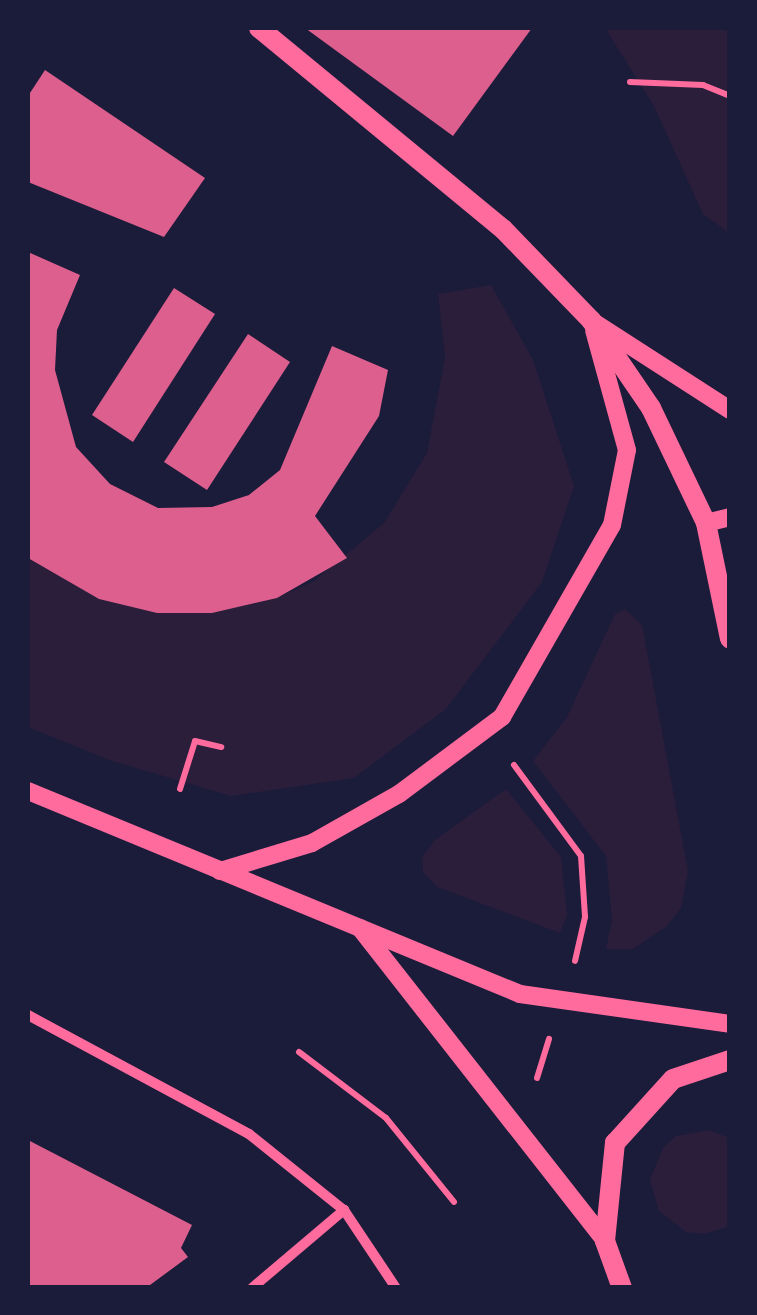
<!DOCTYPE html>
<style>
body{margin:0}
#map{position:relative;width:757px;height:1315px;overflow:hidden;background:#1b1b3a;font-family:"Sofia Sans Condensed",sans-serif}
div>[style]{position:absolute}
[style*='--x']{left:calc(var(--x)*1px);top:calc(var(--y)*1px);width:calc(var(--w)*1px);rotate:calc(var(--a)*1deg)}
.green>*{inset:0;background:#2a1e3b}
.building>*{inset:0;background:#dd5f8e}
.path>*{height:6px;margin:-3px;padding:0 3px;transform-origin:3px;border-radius:3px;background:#ff6b9d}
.minor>*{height:10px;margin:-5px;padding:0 5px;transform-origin:5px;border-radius:5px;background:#ff6b9d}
.tertiary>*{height:18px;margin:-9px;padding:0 9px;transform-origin:9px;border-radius:9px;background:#ff6b9d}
.secondary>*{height:20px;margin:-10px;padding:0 10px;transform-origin:10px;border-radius:10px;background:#ff6b9d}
span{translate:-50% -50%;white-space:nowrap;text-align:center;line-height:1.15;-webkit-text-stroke:10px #1b1b3a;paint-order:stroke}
.frame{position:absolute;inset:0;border:30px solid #1b1b3a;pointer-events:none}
</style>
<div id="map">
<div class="green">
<div style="clip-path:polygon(605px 28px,729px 28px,729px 233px,703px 214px,654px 106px)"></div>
<div style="clip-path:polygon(491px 285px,533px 360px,574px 486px,542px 582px,446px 709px,354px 778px,231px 796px,109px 760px,28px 727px,28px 558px,99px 599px,157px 613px,212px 613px,277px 598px,314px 581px,384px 523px,427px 453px,445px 357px,438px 294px)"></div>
<div style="clip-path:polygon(625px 609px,642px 625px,688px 871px,681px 908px,667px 926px,633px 949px,606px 949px,612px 920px,606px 856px,533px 761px,567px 717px,615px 614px)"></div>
<div style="clip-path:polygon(506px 789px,561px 857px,567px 915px,560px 933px,437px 887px,423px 872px,422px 857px,435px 840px)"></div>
<div style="clip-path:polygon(709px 1130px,729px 1138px,730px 1226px,704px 1234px,686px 1232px,659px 1211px,650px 1179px,663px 1148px,676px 1136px)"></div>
</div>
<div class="building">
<div style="clip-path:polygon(305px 28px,532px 28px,453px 136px)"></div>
<div style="clip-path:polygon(45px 70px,205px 178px,164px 237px,28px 182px,28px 96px)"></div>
<div style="clip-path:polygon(28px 252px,80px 275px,57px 330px,55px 370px,76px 447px,110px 484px,158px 508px,212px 507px,249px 495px,280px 470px,332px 346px,388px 370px,379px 416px,315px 516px,347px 558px,277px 598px,212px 613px,157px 613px,99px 599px,28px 558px)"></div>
<div style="clip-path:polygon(174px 288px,215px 314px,133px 442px,92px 415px)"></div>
<div style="clip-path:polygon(248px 334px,290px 362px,207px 490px,164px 462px)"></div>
<div style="clip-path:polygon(28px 1140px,192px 1225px,181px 1248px,188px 1257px,146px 1288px,28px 1288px)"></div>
</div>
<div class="path">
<div style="--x:630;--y:82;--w:73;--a:2.4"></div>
<div style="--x:703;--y:85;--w:29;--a:22"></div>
<div style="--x:514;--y:765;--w:113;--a:53.6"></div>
<div style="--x:581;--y:856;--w:61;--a:86.2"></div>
<div style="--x:585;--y:917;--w:45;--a:102.8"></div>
<div style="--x:180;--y:789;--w:50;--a:-72.6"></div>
<div style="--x:195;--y:741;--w:27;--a:13"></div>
<div style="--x:299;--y:1052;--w:109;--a:37.2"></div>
<div style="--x:386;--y:1118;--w:108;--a:51"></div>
<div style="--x:537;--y:1078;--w:41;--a:-72.9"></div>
</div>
<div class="minor">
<div style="--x:28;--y:1015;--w:251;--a:28.3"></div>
<div style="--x:249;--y:1134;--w:122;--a:38.7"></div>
<div style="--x:344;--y:1210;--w:94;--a:56.3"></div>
<div style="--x:252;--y:1288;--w:121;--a:-40.3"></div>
</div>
<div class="tertiary">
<div style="--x:595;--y:323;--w:161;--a:32.8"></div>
<div style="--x:706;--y:523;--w:25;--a:-14"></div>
<div style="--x:28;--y:791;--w:532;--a:22.42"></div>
<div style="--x:520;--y:994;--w:212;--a:8.1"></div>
<div style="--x:220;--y:871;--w:96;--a:-16.9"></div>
<div style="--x:312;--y:843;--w:100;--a:-29.4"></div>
<div style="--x:399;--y:794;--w:129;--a:-36.8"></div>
<div style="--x:502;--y:717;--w:221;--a:-60.2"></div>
<div style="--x:612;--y:525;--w:76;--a:-78.7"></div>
<div style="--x:627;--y:450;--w:124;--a:-105.4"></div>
<div style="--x:360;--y:928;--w:397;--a:51.9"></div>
</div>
<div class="secondary">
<div style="--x:259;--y:28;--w:316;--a:39.5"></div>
<div style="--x:503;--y:229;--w:127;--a:46"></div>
<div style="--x:591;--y:320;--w:107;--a:55.7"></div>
<div style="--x:651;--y:408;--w:127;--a:64.4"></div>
<div style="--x:706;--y:523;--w:118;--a:78.3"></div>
<div style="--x:622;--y:1288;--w:50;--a:-109.9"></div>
<div style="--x:605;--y:1241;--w:99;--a:-84.2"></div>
<div style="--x:615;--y:1143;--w:86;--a:-47.8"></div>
<div style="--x:673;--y:1079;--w:60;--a:-18.4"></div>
</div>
<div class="frame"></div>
</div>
